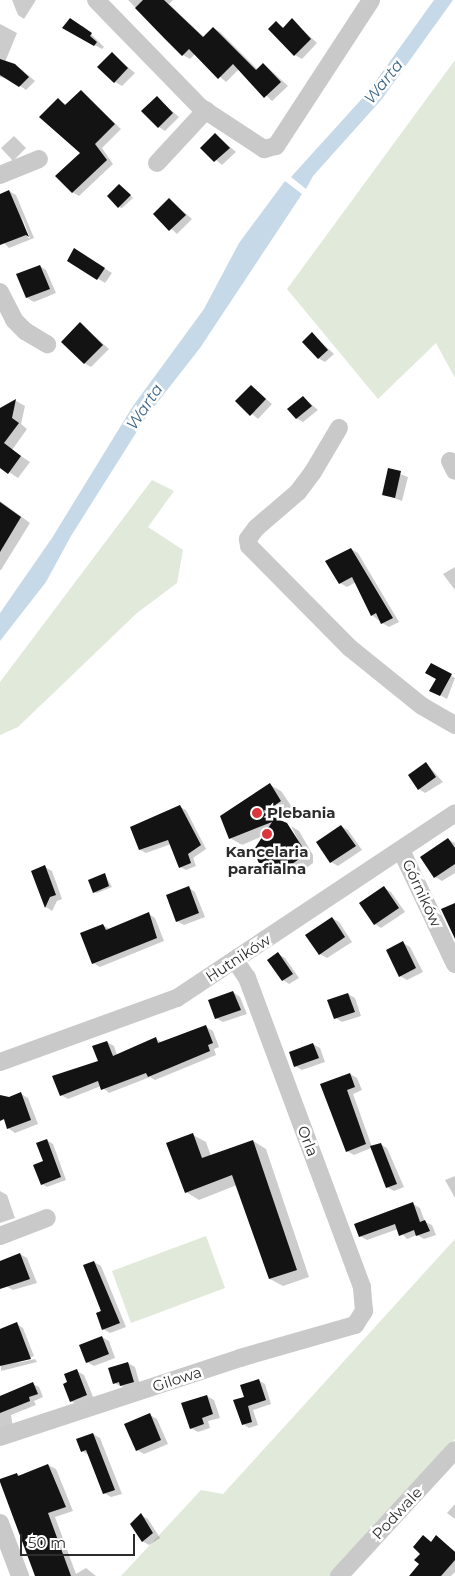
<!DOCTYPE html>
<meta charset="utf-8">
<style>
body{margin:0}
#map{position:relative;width:455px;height:1576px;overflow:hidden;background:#fff;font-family:Montserrat,sans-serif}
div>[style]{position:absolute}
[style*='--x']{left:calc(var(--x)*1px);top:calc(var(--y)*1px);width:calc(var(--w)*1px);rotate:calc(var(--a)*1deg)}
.green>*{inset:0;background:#e1e9da}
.water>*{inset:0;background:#c6d9e8}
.shadow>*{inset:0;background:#0003}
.building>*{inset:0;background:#131313}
.street>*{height:18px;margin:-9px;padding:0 9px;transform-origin:9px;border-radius:9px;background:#c9c9c9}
.dots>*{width:14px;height:14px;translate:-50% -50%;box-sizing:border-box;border:2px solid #fff;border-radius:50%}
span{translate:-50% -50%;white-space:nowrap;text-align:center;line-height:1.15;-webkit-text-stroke:5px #fff;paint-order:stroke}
.poi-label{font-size:15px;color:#2c2c2c;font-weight:700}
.left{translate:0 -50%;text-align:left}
.street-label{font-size:15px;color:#2c2c2c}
.water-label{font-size:16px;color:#3f6988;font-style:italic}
.scale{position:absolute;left:20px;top:1534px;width:115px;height:22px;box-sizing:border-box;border:2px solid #2c2c2c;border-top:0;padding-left:6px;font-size:15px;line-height:18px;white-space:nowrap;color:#2c2c2c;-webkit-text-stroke:4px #fff;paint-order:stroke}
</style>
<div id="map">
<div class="green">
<div style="clip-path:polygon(455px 60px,455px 378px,436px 343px,378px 399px,287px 289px)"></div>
<div style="clip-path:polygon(152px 480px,174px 491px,148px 527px,183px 550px,177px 583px,137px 613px,18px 727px,0 735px,0 682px)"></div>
<div style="clip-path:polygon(206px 1236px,225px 1288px,131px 1323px,112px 1271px)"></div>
<div style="clip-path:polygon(455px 1239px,455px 1439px,330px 1576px,121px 1576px,201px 1490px,223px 1494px)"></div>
</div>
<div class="water">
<div style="clip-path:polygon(434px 0,453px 0,382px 99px,313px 176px,306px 189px,291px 177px,368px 92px)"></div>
<div style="clip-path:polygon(285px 181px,302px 194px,200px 348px,146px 417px,71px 536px,46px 582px,0 641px,0 613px,52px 538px,133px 406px,204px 309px,239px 243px)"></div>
</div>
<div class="shadow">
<div style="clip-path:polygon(12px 0,36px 0,24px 19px,18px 15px)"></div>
<div style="clip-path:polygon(128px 0,173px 0,169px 4px,204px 37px,213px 28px,220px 32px,258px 70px,264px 64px,288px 86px,272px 101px,239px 69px,226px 82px,195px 54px,190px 59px,183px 55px)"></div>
<div style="clip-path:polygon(292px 20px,317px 43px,302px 59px,295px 55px,276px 23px,284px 28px)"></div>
<div style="clip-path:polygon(0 24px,17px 33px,5px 62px,21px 69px,35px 81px,26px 90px,11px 79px,0 77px)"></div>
<div style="clip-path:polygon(83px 26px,104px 47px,102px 49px,63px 28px)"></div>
<div style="clip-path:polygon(112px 54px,135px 73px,122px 86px,115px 82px)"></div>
<div style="clip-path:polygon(81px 91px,121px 129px,102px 148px,113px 164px,79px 196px,72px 192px,81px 153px,58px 100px,67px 105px)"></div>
<div style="clip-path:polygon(157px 98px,179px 117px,165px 131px,159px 127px)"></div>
<div style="clip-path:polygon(215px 134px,236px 152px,222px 165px,202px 148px)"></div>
<div style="clip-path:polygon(14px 136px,26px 148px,13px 161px,1px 148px)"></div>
<div style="clip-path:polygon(120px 185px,133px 198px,122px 208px,119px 207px)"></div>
<div style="clip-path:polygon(evenodd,9px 191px,16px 195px,34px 238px,9px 248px,0 239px,0 195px,9px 191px,21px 214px,30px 238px,28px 238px,21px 214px)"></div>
<div style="clip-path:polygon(170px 200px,192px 219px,177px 234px,155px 214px)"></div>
<div style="clip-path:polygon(75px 250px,112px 273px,105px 283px,68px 260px)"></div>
<div style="clip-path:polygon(40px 266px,46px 270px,56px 293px,34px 302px,27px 298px)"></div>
<div style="clip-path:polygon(80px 323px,109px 349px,91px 367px,84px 363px)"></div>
<div style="clip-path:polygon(312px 334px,334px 354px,325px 362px,318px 358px)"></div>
<div style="clip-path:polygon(251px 386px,272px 404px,258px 419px,237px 401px)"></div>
<div style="clip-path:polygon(304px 398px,318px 410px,303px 422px,296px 418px)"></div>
<div style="clip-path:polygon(16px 401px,25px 406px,21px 424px,27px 429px,12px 450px,30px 462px,18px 478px,0 466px,0 410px)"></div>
<div style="clip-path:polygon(389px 470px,408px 477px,402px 501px,383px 494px)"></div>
<div style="clip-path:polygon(0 501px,30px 523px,1px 570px,0 570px)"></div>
<div style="clip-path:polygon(351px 549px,358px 553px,399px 622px,389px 627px,382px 623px,372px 615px,356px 582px,347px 587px,340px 583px)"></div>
<div style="clip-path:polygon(455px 567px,455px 590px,443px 574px)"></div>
<div style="clip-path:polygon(431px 665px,455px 678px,447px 699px,431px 690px,437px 679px)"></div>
<div style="clip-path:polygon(427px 764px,443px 782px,425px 793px,419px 789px)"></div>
<div style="clip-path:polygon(270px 785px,281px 791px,292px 807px,275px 819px,287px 824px,305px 854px,291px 826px,299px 831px,313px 855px,313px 863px,294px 877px,260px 862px,265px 835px,242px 845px,230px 838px)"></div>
<div style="clip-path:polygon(180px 807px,186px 810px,206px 849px,193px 858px,196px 866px,186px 870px,180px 867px,171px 844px,146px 853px,140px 850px,132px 828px)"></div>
<div style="clip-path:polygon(341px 826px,348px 830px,362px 850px,338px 866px,331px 862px)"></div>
<div style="clip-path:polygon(448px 839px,455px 843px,455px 873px,442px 881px,435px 877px)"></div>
<div style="clip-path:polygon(45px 867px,52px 871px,62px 899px,57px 901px,52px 911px,46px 907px,32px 871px)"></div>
<div style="clip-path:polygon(105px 875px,112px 887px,97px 893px,94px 892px)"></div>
<div style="clip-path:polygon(188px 887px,195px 892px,205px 917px,184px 925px,177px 921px)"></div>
<div style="clip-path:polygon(384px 888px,391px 892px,405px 912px,381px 928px,375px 924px)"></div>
<div style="clip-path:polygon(149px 914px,155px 918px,164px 941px,100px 967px,93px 963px,103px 925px,111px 930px)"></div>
<div style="clip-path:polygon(332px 918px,339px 922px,352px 942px,327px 958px,320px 954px)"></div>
<div style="clip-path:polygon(403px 943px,410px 947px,423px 972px,407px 980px,400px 976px)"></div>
<div style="clip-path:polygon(278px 954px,285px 958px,299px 978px,289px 984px,283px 980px)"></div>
<div style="clip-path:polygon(233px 992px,240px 997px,247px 1014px,223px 1022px,216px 1018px)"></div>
<div style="clip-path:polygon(348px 994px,355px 998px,361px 1016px,342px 1022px,336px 1018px)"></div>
<div style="clip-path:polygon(206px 1027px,213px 1031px,219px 1047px,214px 1049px,216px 1055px,155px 1080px,150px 1077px,109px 1093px,101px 1086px,68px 1099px,61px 1095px,100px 1062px,107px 1042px,114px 1046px,117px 1055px,156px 1039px,163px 1043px)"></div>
<div style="clip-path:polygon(313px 1044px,320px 1048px,325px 1062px,302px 1070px,295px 1066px)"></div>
<div style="clip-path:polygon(350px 1074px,357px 1078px,362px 1090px,353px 1094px,372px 1147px,380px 1144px,387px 1148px,404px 1187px,394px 1191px,387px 1187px,371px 1148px,354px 1155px,347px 1151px,322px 1085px)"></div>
<div style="clip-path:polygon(21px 1094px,28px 1098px,38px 1124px,15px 1133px,8px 1128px,0 1112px,0 1101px)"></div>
<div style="clip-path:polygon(193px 1135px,206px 1142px,211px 1156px,253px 1141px,266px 1149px,309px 1277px,283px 1286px,270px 1279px,237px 1185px,199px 1200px,186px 1192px)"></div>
<div style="clip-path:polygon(47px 1140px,53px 1144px,66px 1180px,47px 1187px,42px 1184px)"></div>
<div style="clip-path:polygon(455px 1176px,455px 1198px,445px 1180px)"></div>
<div style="clip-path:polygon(0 1191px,7px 1195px,15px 1218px,0 1223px)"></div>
<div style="clip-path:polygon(413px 1204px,420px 1208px,425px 1222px,432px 1225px,436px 1235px,424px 1239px,417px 1235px,407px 1239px,398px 1229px,367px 1240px,360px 1236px)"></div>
<div style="clip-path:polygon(20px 1254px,27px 1258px,37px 1283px,13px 1290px,6px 1286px,0 1262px)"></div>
<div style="clip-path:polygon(94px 1262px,101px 1266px,126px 1327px,110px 1333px,103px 1329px)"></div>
<div style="clip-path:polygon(17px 1324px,23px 1328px,34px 1356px,17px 1363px,35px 1359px,37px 1362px,1px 1371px,0 1330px)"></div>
<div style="clip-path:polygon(102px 1337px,109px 1341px,115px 1358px,94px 1366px,87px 1362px)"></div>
<div style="clip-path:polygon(128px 1363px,135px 1367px,140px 1385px,128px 1389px,114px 1383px)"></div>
<div style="clip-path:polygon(77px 1371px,84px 1375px,94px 1399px,78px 1405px,71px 1401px,69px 1383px)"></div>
<div style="clip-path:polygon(258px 1380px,265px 1384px,271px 1404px,253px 1410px,258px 1425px,249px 1428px,243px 1424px,245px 1397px)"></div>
<div style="clip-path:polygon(33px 1384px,39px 1387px,43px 1397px,34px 1401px,36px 1405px,11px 1415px,13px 1427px,0 1434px,0 1396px)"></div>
<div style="clip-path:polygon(207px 1396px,214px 1400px,220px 1418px,208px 1421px,210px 1428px,198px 1432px,191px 1428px)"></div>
<div style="clip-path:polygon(150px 1415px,157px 1419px,168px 1444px,144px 1454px,137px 1450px)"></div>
<div style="clip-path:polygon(93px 1434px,100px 1438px,122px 1494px,111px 1497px,104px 1493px,89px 1455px,82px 1451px)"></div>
<div style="clip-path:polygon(48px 1465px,56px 1469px,73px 1511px,55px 1517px,76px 1574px,86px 1568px,96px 1576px,38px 1576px,17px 1474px,21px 1476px)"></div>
<div style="clip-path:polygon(455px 1504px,455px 1519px,447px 1513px)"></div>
<div style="clip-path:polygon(141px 1515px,148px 1519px,160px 1538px,149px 1545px,142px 1541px)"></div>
<div style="clip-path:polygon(424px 1537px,432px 1542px,436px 1537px,455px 1551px,455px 1572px,451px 1576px,411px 1576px,421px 1564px)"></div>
</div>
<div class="building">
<div style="clip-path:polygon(143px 0,164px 0,203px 37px,213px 27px,256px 70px,263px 63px,281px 82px,264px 98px,233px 64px,218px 79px,189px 49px,182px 56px,164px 38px,135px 8px)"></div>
<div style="clip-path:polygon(70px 18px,92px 33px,90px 36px,97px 42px,94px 46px,62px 28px)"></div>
<div style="clip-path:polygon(292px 18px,311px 39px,294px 56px,268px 29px,276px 21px,283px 28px)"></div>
<div style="clip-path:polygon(112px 52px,128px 68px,114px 83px,97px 67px)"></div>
<div style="clip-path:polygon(0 59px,15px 64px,29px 77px,19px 87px,0 75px)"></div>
<div style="clip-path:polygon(81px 90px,115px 124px,95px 144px,107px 160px,72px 193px,55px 176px,80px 153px,39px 117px,58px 98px,65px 105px)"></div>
<div style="clip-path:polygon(157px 96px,173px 113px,158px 128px,141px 111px)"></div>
<div style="clip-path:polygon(215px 133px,230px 148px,214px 162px,200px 148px)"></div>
<div style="clip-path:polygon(119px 184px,131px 195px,118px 208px,107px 196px)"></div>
<div style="clip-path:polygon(9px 190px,29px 237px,26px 235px,0 245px,0 194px)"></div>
<div style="clip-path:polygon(169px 198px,186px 215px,169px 231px,153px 214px)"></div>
<div style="clip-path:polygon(74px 248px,105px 268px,97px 280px,67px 261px)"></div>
<div style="clip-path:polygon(40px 265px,50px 289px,26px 298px,16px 274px)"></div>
<div style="clip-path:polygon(80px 322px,103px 345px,84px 364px,61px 342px)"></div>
<div style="clip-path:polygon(312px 332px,328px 350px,318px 359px,302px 342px)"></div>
<div style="clip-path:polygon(251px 385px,266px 399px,250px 416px,235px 401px)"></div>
<div style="clip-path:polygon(303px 396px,312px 406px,296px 419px,287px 409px)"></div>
<div style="clip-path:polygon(16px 399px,12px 418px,19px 423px,4px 443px,21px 456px,8px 474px,0 468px,0 408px)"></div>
<div style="clip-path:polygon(388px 468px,401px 471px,395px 498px,382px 495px)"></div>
<div style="clip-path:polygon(0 502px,21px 517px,0 552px)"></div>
<div style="clip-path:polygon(351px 548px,393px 618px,381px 624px,376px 613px,371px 616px,352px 577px,339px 584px,325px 561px)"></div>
<div style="clip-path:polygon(431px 663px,452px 674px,440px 696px,429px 691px,436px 679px,425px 673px)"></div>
<div style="clip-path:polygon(426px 762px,436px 777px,418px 790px,408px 775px)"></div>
<div style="clip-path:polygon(270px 783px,281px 801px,264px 813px,287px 823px,303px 848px,302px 857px,282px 871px,270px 864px,259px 863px,253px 851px,272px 822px,229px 839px,220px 816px)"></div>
<div style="clip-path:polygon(180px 805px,201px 845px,188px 854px,191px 863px,179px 868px,168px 840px,139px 850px,130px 827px)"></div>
<div style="clip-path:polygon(341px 825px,356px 846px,330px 863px,316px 842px)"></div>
<div style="clip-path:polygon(448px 838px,455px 848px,455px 864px,434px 878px,420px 857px)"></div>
<div style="clip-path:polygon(45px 865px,56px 895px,50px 897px,45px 908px,31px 871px)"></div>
<div style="clip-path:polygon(105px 873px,109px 886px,93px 893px,88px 880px)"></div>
<div style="clip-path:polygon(189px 886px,199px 913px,176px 922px,166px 895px)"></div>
<div style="clip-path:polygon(384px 886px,399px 908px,374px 925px,359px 903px)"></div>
<div style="clip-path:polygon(455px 903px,455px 939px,441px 909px)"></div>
<div style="clip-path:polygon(149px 912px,157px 938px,92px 964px,80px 933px,103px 924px,106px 930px)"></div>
<div style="clip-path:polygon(332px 917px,345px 937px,319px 955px,305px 935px)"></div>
<div style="clip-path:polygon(403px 941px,416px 968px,399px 977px,386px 950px)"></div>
<div style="clip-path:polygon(278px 952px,293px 974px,282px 981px,267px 960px)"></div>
<div style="clip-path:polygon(233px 991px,241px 1010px,215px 1019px,208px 1000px)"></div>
<div style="clip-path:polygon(348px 993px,355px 1012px,334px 1019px,327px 1000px)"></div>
<div style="clip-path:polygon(206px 1025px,213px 1043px,208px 1045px,210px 1051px,148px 1077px,146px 1073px,101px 1090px,98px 1081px,60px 1096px,52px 1076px,98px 1061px,92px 1046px,107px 1041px,113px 1056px,156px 1037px,158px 1043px)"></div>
<div style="clip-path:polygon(313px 1043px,319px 1058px,294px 1067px,289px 1052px)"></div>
<div style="clip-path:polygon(350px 1073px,355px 1087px,347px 1090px,366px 1144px,346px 1152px,320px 1084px)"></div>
<div style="clip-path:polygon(21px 1092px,31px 1120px,7px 1129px,4px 1119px,0 1121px,0 1095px,9px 1097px)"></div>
<div style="clip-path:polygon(193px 1133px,202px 1158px,253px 1140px,297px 1270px,269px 1279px,232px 1175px,185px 1193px,166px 1143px)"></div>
<div style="clip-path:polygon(47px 1139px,61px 1177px,41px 1185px,33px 1165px,43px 1161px,36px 1143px)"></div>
<div style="clip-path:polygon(381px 1143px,397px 1184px,386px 1188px,370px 1146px)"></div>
<div style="clip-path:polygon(413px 1202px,420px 1222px,425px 1220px,430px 1231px,416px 1236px,414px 1230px,399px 1236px,395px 1224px,359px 1237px,354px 1224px)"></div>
<div style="clip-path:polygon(20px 1253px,30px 1279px,0 1289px,0 1261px)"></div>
<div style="clip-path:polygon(94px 1261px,120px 1323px,102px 1330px,96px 1313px,101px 1311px,83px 1265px)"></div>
<div style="clip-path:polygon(17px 1322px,31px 1359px,0 1366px,0 1329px)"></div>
<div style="clip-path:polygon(102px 1336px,109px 1354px,86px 1363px,79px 1345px)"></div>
<div style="clip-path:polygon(128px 1362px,134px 1382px,120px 1386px,119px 1382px,113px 1384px,108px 1368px)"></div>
<div style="clip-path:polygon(77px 1369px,87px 1395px,70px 1402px,63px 1384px,67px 1382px,64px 1374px)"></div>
<div style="clip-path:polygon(259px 1379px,266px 1400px,248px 1406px,252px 1422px,242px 1425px,233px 1400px,244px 1397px,240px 1385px)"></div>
<div style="clip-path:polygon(33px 1382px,38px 1394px,29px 1397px,30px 1401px,0 1413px,0 1396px)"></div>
<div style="clip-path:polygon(207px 1395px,213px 1414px,202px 1418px,204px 1424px,190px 1429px,181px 1403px)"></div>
<div style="clip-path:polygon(150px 1413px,161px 1440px,136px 1451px,124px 1424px)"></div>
<div style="clip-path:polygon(93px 1433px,115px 1490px,103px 1494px,86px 1450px,81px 1452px,76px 1439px)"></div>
<div style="clip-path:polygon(48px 1464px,66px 1507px,48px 1513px,71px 1576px,35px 1576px,0 1482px,0 1479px,17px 1473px,18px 1476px)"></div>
<div style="clip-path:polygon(141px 1513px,153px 1533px,142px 1542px,130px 1524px)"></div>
<div style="clip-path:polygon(423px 1535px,431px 1542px,436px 1535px,455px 1552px,455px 1560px,441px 1576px,409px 1576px,419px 1564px,414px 1560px,420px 1554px,413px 1547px)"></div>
</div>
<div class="street">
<div style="--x:96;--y:0;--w:149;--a:45.8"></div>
<div style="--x:200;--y:107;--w:77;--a:33.3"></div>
<div style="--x:264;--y:149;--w:12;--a:-14"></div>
<div style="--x:276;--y:146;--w:174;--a:-56.9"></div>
<div style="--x:157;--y:163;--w:72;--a:-47.2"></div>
<div style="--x:0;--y:175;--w:42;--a:-22.3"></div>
<div style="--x:0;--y:292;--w:31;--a:63"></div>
<div style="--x:14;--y:320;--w:16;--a:45"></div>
<div style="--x:25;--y:331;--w:26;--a:31"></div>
<div style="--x:339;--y:428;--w:51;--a:120.6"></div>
<div style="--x:313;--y:472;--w:25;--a:127"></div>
<div style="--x:298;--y:492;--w:55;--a:139.4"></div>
<div style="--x:256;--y:528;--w:14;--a:126"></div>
<div style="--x:248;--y:539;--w:7;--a:82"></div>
<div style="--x:249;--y:546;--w:144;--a:45.3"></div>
<div style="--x:350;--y:648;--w:92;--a:38.9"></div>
<div style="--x:422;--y:706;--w:38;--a:30"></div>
<div style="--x:450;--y:461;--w:11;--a:63"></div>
<div style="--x:401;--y:850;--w:126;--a:64.7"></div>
<div style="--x:0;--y:1062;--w:188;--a:-19.9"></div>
<div style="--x:177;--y:998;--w:334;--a:-33.6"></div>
<div style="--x:0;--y:1236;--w:50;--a:-21"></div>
<div style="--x:0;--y:1437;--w:253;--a:-18.2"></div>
<div style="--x:240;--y:1358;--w:120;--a:-16"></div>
<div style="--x:355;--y:1325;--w:17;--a:-57"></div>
<div style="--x:364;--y:1311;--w:24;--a:-95"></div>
<div style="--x:362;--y:1287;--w:330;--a:-110.4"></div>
<div style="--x:247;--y:978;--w:22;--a:-124"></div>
<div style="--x:0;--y:1523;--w:57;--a:69.3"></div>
<div style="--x:339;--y:1576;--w:171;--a:-47.4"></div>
</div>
<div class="dots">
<div style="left:257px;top:813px;background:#da363b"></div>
<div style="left:267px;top:834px;background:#da363b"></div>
</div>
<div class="poi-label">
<span class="left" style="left:267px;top:813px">Plebania</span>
<span style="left:267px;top:860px">Kancelaria<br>parafialna</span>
</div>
<div class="street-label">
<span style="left:422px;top:893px;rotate:65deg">Górników</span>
<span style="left:238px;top:958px;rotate:-33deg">Hutników</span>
<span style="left:308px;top:1141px;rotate:69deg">Orla</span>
<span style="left:177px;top:1379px;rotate:-18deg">Gilowa</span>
<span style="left:397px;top:1513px;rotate:-47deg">Podwale</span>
</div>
<div class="water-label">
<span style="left:384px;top:82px;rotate:-51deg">Warta</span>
<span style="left:145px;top:407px;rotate:-56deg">Warta</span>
</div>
<div class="scale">50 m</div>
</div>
